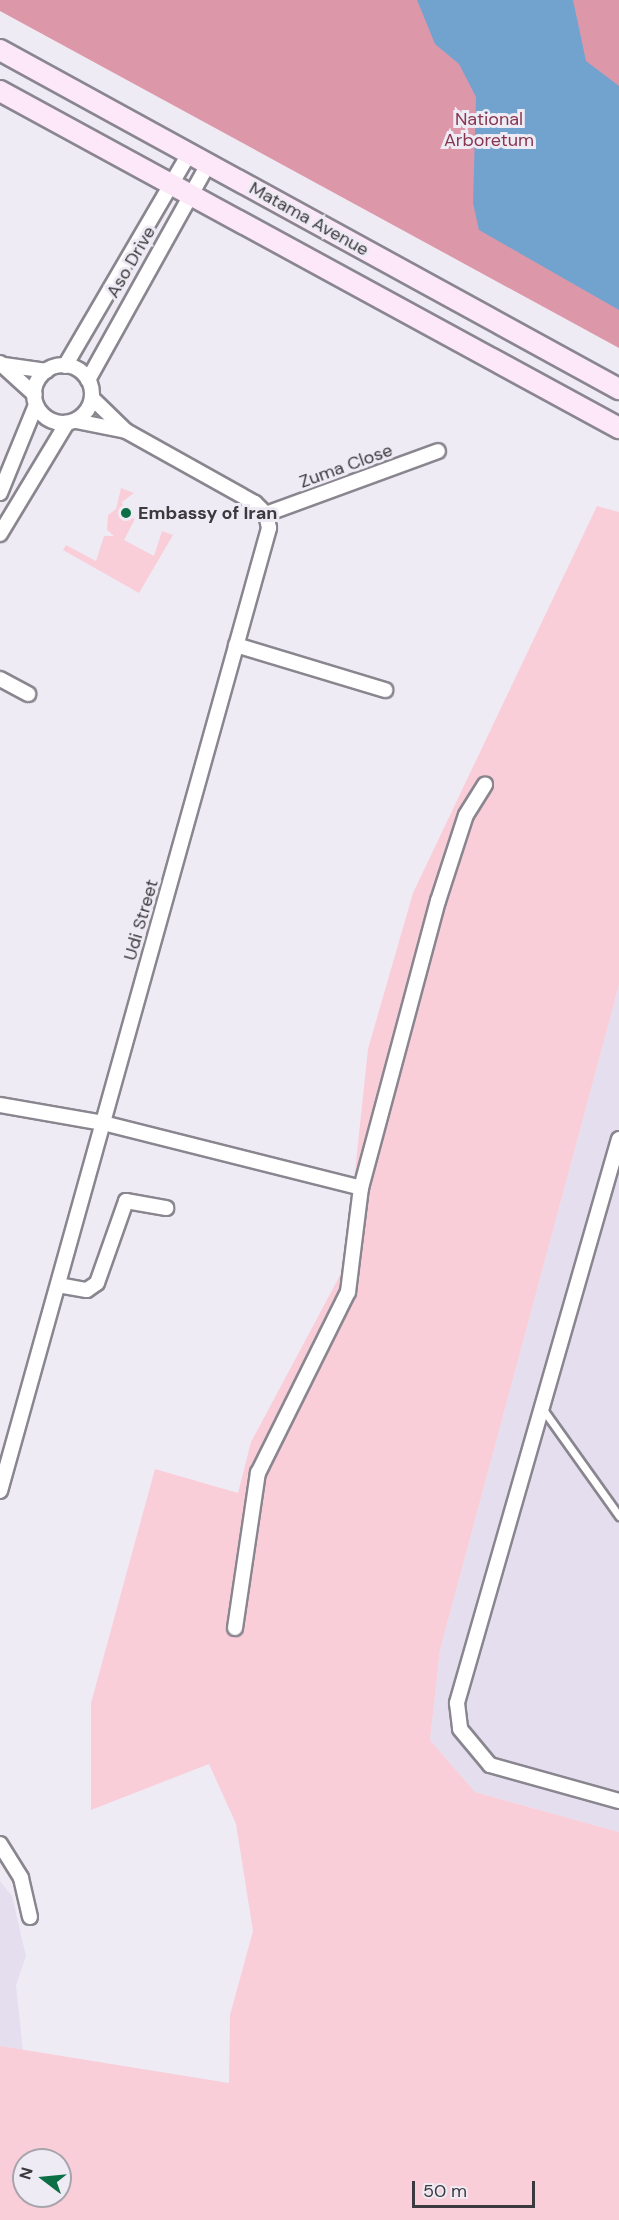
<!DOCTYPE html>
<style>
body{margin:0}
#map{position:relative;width:619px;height:2220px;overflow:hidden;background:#efebf5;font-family:"DM Sans",sans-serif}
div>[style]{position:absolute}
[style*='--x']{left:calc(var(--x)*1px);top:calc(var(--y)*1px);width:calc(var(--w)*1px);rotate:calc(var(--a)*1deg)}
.built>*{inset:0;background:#e5deef}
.green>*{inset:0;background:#f9ced8}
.forest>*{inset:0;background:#dc98a9}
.water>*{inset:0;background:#72a3cf}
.roads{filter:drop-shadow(2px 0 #8a868f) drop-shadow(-2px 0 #8a868f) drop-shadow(0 2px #8a868f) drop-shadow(0 -2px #8a868f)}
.lane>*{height:7px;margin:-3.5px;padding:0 3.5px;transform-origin:3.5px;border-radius:3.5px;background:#fff}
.street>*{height:14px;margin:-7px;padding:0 7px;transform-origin:7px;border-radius:7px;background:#fff}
.street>.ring{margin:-7px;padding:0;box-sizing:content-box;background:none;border:14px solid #fff;border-radius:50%}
.secondary>*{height:20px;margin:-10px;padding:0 10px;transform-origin:10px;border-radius:10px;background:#fde8f9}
.dots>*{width:16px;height:16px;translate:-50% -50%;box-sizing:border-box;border:3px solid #efebf5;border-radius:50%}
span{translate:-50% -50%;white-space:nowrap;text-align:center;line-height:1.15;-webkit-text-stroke:6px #efebf5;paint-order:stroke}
.park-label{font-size:18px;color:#87364f}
.street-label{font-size:18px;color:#3c3a3e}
.poi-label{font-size:18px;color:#3c3a3e;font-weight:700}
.left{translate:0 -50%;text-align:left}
.north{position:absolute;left:12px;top:2148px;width:60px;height:60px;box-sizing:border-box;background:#efebf5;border:2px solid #a7a4ac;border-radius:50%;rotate:286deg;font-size:16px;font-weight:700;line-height:24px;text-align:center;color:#3c3a3e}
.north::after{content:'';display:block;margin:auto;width:21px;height:27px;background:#0c6f45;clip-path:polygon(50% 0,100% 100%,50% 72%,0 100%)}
.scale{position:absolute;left:412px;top:2181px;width:123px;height:27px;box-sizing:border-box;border:3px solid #3c3a3e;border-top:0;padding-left:8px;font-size:18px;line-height:21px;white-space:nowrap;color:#3c3a3e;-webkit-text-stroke:4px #efebf5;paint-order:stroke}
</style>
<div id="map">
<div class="built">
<div style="clip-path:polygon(619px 985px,619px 1832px,475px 1792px,430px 1740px,440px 1650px)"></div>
<div style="clip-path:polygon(0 1881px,12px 1896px,26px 1956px,16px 1985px,23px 2051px,0 2046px)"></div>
</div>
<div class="green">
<div style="clip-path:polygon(121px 488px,134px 493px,122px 502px,126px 516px,135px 519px,124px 540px,154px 556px,162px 531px,173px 535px,139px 593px,63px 550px,66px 545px,96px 561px,104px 536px,114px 536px,107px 530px,108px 515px,116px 509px)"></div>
<div style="clip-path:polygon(evenodd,597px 506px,619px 512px,619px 985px,440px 1650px,430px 1740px,475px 1792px,619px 1832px,619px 2220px,0 2220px,0 2046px,229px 2083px,230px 2015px,253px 1931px,236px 1824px,209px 1764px,91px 1810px,91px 1703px,155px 1469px,238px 1493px,251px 1442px,345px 1266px,368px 1049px,413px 893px,597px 506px,24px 2160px,60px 2160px,60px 2196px,24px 2196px,24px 2160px)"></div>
</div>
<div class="forest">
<div style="clip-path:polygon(0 0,619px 0,619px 348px,0 11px)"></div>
</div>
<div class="water">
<div style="clip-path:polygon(417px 0,573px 0,586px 61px,619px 86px,619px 310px,479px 230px,473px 203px,476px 97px,459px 64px,435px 44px)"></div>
</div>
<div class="roads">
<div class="lane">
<div style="--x:542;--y:1408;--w:133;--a:54.5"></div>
</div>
<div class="street">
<div style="--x:0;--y:363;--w:47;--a:42.4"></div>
<div style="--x:4;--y:365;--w:43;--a:7.9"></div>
<div class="ring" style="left:34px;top:365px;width:44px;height:44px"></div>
<div style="--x:65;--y:366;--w:246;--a:-59.7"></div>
<div style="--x:88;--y:380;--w:247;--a:-60.9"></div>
<div style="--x:76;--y:421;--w:51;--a:11.3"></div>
<div style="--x:0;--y:493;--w:95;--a:-67.8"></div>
<div style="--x:266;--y:514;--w:183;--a:-20.1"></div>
<div style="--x:0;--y:534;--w:130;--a:-58.9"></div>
<div style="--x:236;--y:645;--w:156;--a:16.8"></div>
<div style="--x:0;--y:679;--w:32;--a:28"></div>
<div style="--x:0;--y:1105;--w:105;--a:9.9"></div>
<div style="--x:103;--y:1123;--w:266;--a:14.1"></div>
<div style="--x:361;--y:1188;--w:297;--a:-75"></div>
<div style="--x:438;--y:901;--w:90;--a:-72"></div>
<div style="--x:466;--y:815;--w:36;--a:-58"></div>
<div style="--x:619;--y:1139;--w:587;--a:106.03"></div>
<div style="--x:457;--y:1703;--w:26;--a:83"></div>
<div style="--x:460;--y:1729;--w:47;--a:50.2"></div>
<div style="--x:490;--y:1765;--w:134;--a:15.6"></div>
<div style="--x:58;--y:1285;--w:29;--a:10"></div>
<div style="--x:87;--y:1290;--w:12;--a:-35"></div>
<div style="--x:97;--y:1283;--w:87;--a:-70.5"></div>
<div style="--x:126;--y:1201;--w:41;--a:9.9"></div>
<div style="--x:0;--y:1491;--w:1000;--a:-74.39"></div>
<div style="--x:269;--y:528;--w:14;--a:-102"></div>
<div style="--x:266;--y:514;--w:16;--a:-135"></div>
<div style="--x:255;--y:503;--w:148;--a:-150.8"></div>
<div style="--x:126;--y:431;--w:47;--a:-135.9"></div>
<div style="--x:235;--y:1628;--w:157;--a:-81.6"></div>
<div style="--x:258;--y:1473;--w:202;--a:-63.6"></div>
<div style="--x:348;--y:1292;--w:105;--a:-82.9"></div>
<div style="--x:0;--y:1844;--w:40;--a:58"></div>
<div style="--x:21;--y:1878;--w:40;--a:77"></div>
</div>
<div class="secondary">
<div style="--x:0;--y:50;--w:706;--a:28.71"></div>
<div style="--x:0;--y:91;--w:705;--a:28.57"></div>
</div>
</div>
<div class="dots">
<div style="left:126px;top:513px;background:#0c6f45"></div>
</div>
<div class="park-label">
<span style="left:489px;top:130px">National<br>Arboretum</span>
</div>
<div class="street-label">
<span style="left:309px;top:219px;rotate:29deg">Matama Avenue</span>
<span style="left:131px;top:262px;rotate:-60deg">Aso Drive</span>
<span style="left:346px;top:466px;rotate:-20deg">Zuma Close</span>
<span style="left:141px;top:920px;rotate:-74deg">Udi Street</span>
</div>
<div class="poi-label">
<span class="left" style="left:138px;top:513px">Embassy of Iran</span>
</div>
<div class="north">N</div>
<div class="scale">50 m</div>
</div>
